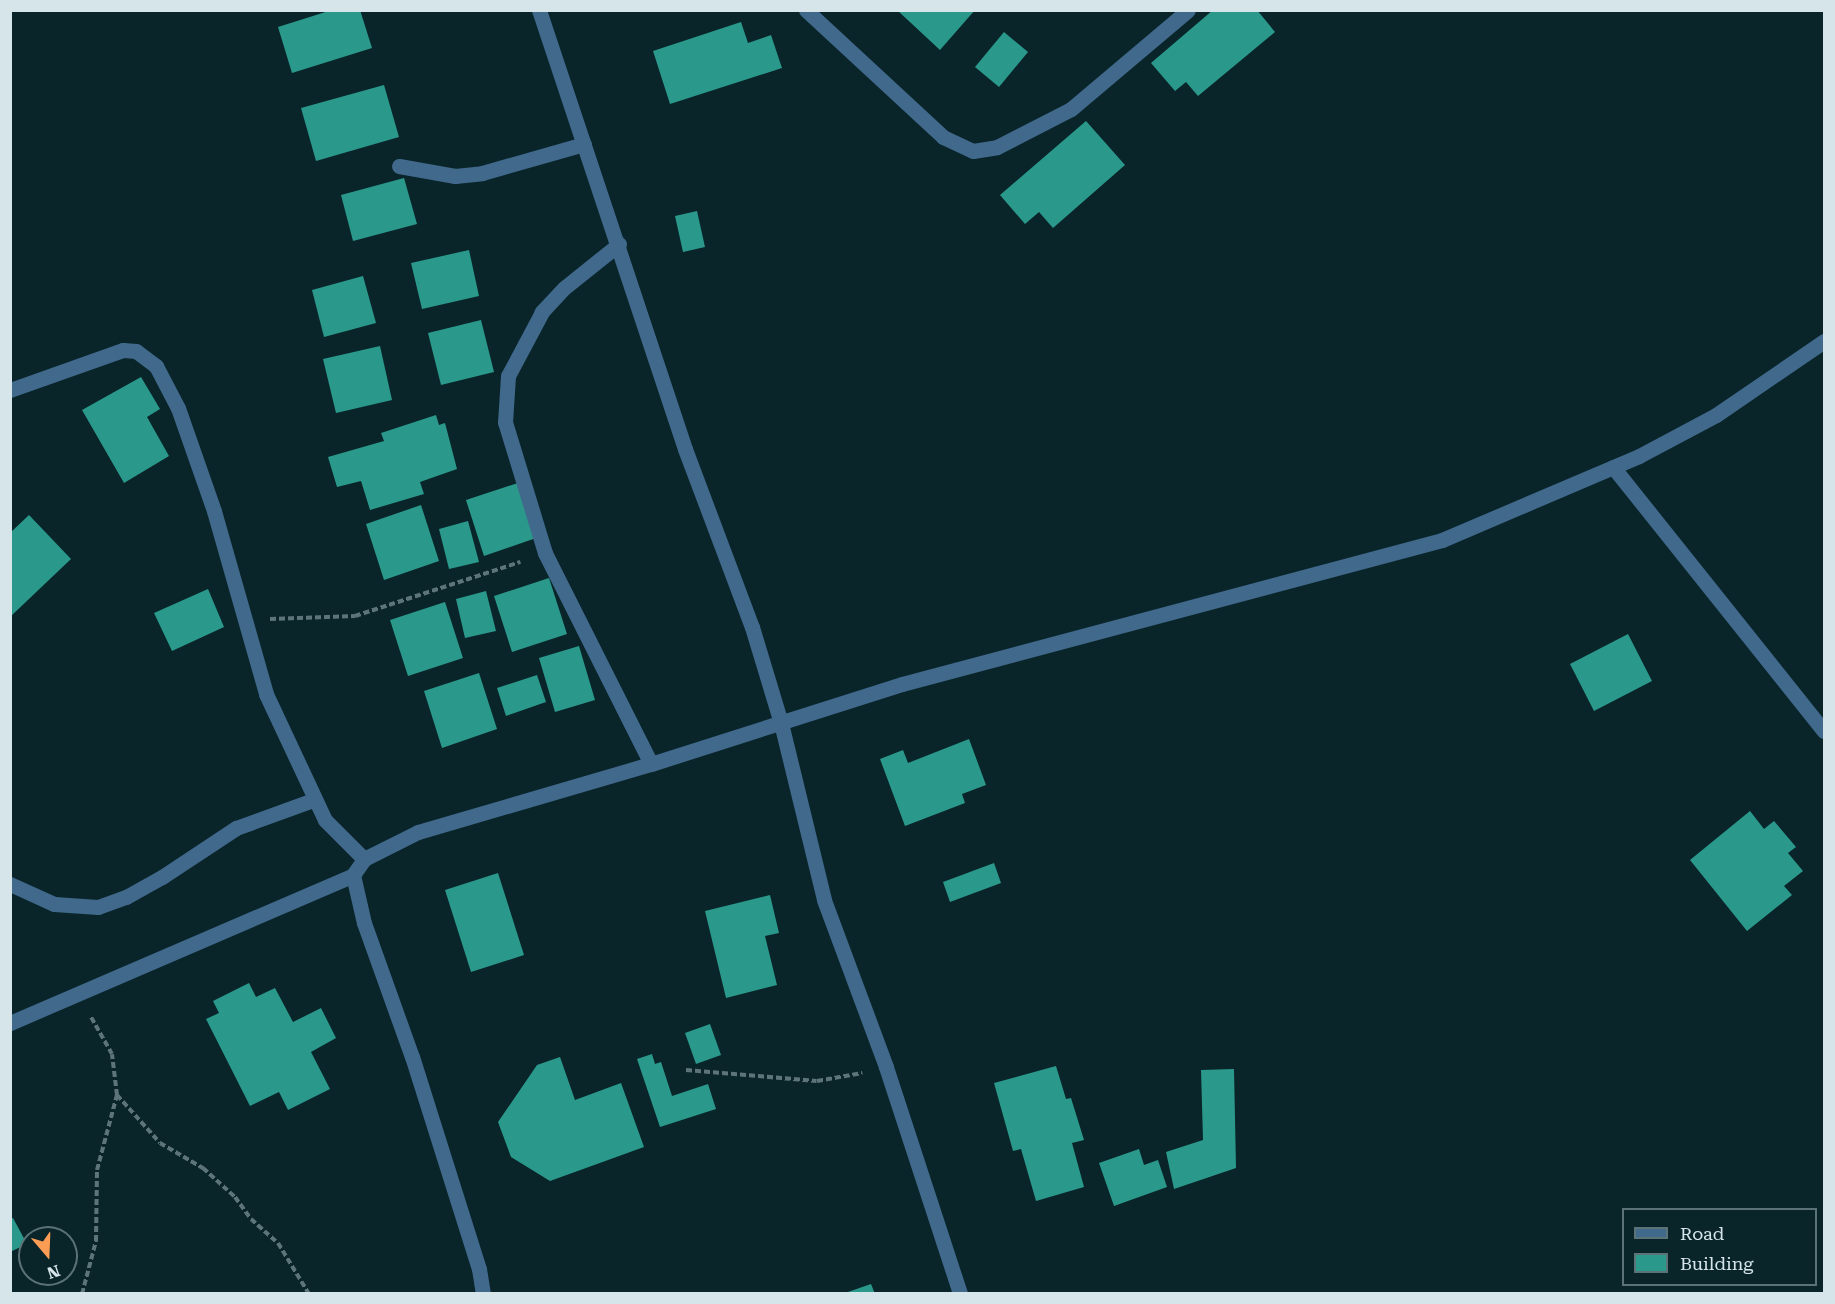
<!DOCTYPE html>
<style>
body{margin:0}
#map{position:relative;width:1835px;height:1304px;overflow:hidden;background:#09252a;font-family:"Roboto Serif",serif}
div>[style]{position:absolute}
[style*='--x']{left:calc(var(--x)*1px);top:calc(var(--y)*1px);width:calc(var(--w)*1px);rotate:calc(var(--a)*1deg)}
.building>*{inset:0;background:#2a998b}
.path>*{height:4px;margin-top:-2px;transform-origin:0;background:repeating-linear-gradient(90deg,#5d7478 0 6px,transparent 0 9px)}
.minor>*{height:15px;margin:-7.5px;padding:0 7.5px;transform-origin:7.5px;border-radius:7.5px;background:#41698c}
span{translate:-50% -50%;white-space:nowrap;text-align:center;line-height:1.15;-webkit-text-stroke:6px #09252a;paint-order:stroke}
.frame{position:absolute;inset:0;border:12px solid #d6e5e9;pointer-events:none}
.legend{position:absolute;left:1622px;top:1208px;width:195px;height:78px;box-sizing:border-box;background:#09252a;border:2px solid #5b7276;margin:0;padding:8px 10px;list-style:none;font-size:18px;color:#d6e5e9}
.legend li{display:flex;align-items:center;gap:12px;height:30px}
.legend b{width:30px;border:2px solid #5b7276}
.north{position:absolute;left:18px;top:1226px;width:60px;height:60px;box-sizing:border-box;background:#09252a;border:2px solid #5b7276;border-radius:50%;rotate:161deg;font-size:16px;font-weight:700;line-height:24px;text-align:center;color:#d6e5e9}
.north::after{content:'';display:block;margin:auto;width:21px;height:27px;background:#fd9d55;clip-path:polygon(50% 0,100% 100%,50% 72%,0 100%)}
</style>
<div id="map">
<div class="building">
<div style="clip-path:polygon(332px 10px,360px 10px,372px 48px,292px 73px,278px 27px)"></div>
<div style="clip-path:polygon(897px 10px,975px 10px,940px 50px)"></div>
<div style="clip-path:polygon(1213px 10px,1257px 10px,1275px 32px,1198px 96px,1186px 82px,1175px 91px,1151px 63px)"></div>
<div style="clip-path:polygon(741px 22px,748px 43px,771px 35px,782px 68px,670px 104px,653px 51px)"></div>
<div style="clip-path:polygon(1004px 32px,1028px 52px,999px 87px,975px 67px)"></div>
<div style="clip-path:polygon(384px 85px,399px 137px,316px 161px,301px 108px)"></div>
<div style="clip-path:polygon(1086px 121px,1125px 165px,1053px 228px,1039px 212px,1025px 224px,1000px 195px)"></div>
<div style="clip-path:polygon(404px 178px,417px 224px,353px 241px,341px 195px)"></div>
<div style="clip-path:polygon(697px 211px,705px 247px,683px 252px,675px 216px)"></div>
<div style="clip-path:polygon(469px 250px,479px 296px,422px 309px,411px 263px)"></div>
<div style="clip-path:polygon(363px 276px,376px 323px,324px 337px,312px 290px)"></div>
<div style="clip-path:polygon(481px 320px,494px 372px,441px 385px,428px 333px)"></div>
<div style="clip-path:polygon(380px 346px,392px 400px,336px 413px,323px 359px)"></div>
<div style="clip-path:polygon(141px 377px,160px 409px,147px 417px,169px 456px,124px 483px,82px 410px)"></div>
<div style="clip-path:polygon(436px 415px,439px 425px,445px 423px,457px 469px,420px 482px,424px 494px,370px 510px,361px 481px,337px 487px,328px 457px,384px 441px,381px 433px)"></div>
<div style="clip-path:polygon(521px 482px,539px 537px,484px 556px,466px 500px)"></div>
<div style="clip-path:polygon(421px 505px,439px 561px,384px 580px,366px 524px)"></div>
<div style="clip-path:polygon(29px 515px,71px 559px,10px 617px,10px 533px)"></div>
<div style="clip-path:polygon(468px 521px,479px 562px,449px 569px,439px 529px)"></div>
<div style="clip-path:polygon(549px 578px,567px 634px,512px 652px,494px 596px)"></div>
<div style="clip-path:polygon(208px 589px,224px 627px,172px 651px,154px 613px)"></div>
<div style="clip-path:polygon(486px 591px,496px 631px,465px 638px,456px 599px)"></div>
<div style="clip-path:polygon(445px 602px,463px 658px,408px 676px,390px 620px)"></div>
<div style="clip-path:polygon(1628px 634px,1652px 681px,1594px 711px,1570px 664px)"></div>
<div style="clip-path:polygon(579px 646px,595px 700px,555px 712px,539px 658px)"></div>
<div style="clip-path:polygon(479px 673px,497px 729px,442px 748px,424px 691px)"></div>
<div style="clip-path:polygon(537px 675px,546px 702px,506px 716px,497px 688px)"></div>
<div style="clip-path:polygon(969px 739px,986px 785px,962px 794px,965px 803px,905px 826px,880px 759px,903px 750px,908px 763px)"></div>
<div style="clip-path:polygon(1750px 811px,1764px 829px,1774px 821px,1796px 847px,1788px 853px,1803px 871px,1784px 886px,1792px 895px,1747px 931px,1690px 860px)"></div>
<div style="clip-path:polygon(994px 863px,1001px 883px,950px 902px,943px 882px)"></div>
<div style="clip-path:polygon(498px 873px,524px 955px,471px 972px,445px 890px)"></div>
<div style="clip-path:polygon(770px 895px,779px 933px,765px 936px,777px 985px,726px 998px,705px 911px)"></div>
<div style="clip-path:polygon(249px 983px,256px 997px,275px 988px,293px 1022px,321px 1008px,336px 1038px,311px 1052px,330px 1089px,288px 1110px,279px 1092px,250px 1106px,206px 1019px,219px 1013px,213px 1001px)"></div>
<div style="clip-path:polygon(710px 1024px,721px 1055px,696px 1064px,685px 1033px)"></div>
<div style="clip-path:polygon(652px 1054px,655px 1064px,661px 1062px,672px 1096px,708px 1084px,716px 1109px,660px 1127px,637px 1059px)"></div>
<div style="clip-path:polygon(560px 1057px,575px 1100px,621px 1083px,644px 1147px,550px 1181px,511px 1157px,498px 1122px,537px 1065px)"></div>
<div style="clip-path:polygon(1056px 1066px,1066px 1099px,1071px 1098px,1084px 1140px,1072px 1143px,1084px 1187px,1036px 1201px,1021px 1149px,1013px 1151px,994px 1083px)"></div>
<div style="clip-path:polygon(1234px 1069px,1236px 1168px,1174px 1189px,1166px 1152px,1203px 1140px,1201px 1070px)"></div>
<div style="clip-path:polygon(1139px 1149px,1144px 1165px,1158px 1160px,1167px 1187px,1114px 1206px,1099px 1163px)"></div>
<div style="clip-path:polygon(13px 1218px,27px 1244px,10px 1252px,10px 1219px)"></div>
<div style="clip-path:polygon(871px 1284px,875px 1294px,845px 1294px,845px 1293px)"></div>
</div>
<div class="path">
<div style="--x:270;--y:619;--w:85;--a:-2"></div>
<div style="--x:355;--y:616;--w:174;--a:-18.1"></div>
<div style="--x:686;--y:1070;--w:131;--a:4.8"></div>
<div style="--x:817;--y:1081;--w:46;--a:-10.1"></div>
<div style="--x:117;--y:1095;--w:64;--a:48.1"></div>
<div style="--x:160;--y:1143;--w:50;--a:30.2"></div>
<div style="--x:203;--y:1168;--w:43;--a:42.2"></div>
<div style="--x:235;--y:1197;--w:27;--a:54"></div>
<div style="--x:251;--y:1219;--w:36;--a:42"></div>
<div style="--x:278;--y:1243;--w:60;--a:58.7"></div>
<div style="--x:82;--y:1294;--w:55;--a:-75.2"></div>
<div style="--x:96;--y:1241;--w:71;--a:-89.2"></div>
<div style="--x:97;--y:1170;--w:78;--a:-75.1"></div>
<div style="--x:117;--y:1095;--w:41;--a:-97"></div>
<div style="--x:112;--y:1054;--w:43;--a:-119.6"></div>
</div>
<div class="minor">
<div style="--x:539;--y:10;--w:463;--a:71.6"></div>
<div style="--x:685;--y:449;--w:190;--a:69.4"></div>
<div style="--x:752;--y:627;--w:100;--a:73.2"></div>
<div style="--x:781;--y:723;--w:182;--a:76.3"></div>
<div style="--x:824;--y:900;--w:178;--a:69.6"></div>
<div style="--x:886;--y:1067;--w:239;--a:71.9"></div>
<div style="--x:806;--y:10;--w:187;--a:42.8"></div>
<div style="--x:943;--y:137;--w:33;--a:25"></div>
<div style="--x:973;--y:151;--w:24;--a:-9"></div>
<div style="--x:997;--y:147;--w:83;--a:-27.2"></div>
<div style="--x:1071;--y:109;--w:153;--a:-40.2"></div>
<div style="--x:399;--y:166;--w:57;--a:10.1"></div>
<div style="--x:455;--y:176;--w:27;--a:-6"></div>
<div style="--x:482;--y:173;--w:106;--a:-15.9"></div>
<div style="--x:619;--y:244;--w:70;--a:141.3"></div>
<div style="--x:564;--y:288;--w:33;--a:133"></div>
<div style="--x:542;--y:312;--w:72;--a:118"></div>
<div style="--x:508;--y:376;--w:46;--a:93.7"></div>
<div style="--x:505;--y:422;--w:137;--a:73"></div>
<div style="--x:545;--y:553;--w:236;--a:63.3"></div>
<div style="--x:10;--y:390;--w:120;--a:-19.5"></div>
<div style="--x:123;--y:350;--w:13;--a:4"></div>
<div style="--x:136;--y:351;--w:25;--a:37"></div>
<div style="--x:156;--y:366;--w:47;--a:62.4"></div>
<div style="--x:178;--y:408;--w:109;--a:70.7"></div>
<div style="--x:214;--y:511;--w:190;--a:74.1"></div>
<div style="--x:266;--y:694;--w:139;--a:64.9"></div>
<div style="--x:325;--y:820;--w:55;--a:45"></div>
<div style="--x:1613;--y:467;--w:338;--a:51.4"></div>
<div style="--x:10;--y:884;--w:48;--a:24.4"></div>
<div style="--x:54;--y:904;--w:44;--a:3.9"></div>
<div style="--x:98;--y:907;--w:30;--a:-20"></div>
<div style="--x:126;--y:897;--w:41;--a:-29.1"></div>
<div style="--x:162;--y:877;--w:89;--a:-33.5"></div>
<div style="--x:236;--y:828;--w:82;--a:-20"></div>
<div style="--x:10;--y:1023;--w:374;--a:-23.3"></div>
<div style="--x:483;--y:1294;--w:25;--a:-99"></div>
<div style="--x:479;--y:1269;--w:222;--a:-107.5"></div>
<div style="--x:412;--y:1057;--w:142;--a:-109.7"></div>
<div style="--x:364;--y:923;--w:49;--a:-102.9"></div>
<div style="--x:353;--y:875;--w:19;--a:-55"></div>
<div style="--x:364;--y:859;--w:60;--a:-26.6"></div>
<div style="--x:418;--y:832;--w:243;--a:-16.3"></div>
<div style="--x:651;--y:764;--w:263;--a:-17.7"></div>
<div style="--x:902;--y:684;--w:559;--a:-14.93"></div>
<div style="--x:1442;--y:540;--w:214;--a:-23.1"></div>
<div style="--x:1639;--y:456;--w:87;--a:-28"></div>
<div style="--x:1716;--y:415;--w:131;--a:-34.4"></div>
</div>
<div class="frame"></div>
<ul class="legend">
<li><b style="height:8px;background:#41698c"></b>Road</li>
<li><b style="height:16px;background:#2a998b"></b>Building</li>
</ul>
<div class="north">N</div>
</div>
